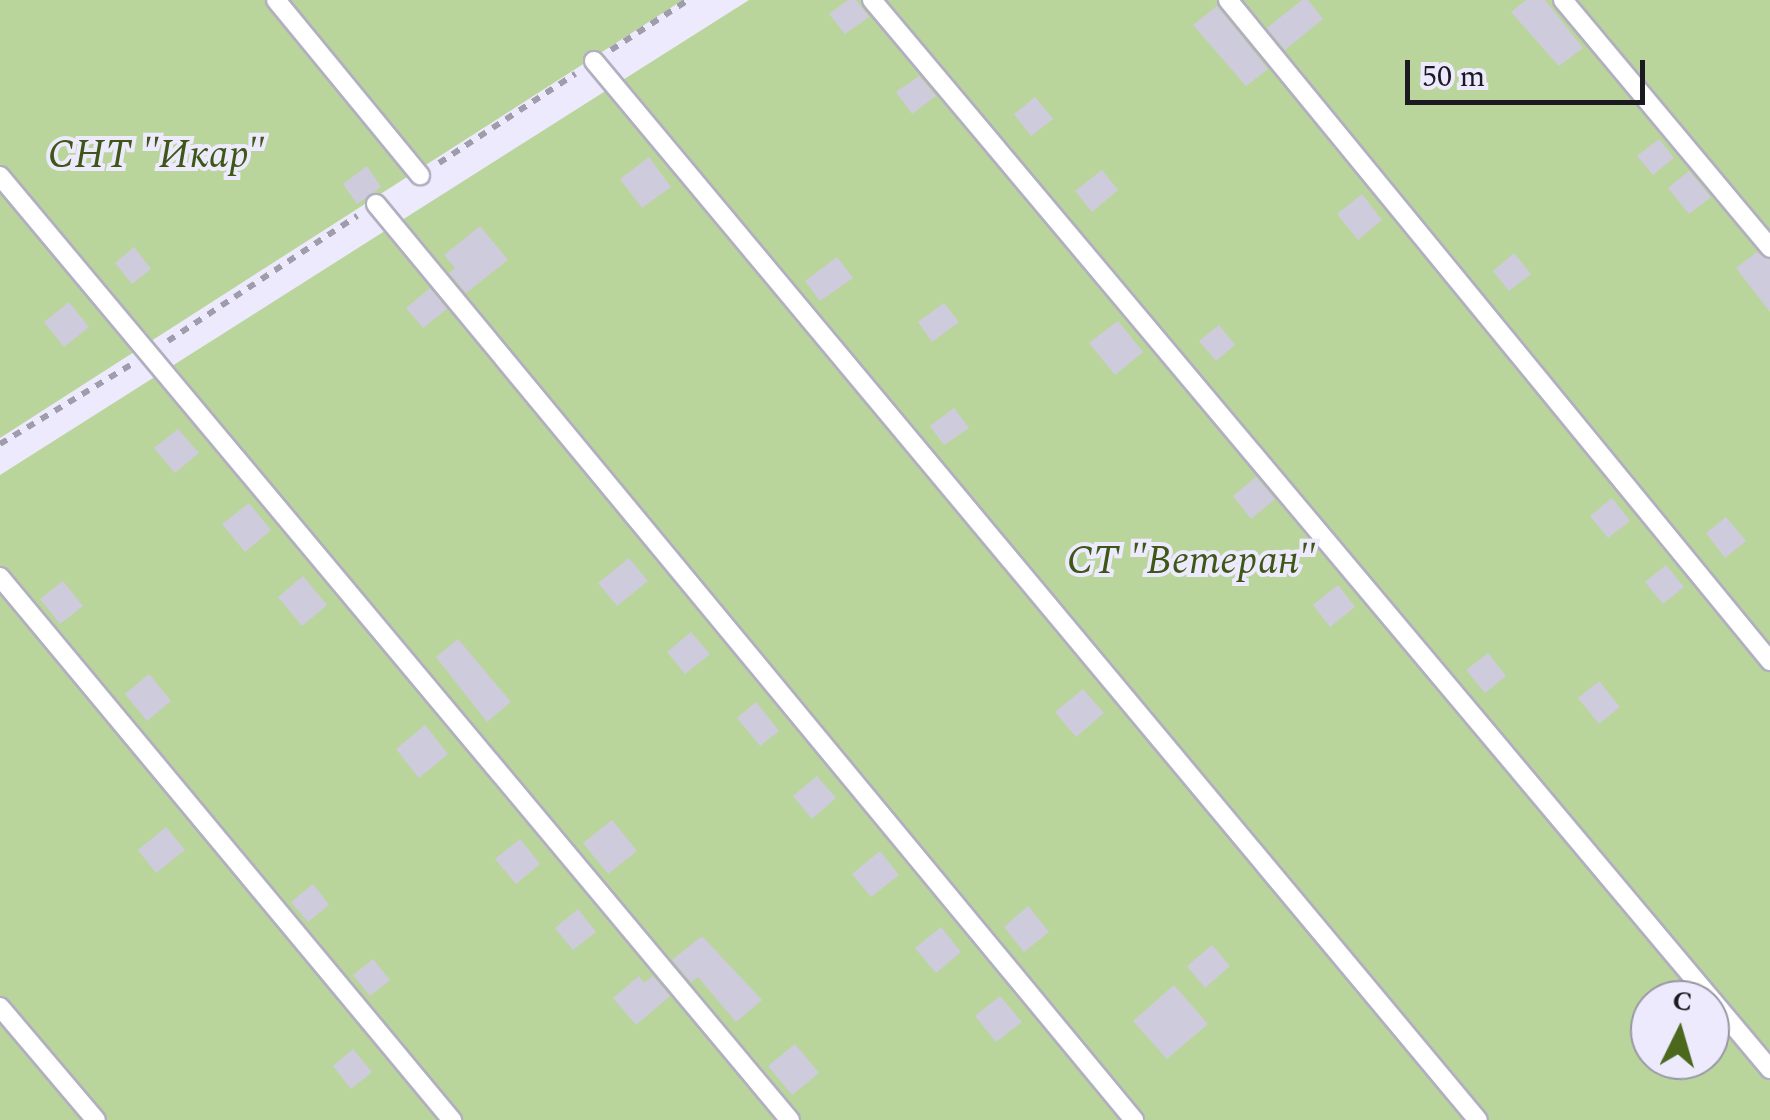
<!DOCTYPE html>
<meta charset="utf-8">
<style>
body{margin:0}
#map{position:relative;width:1770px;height:1120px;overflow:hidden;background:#edeafd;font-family:Spectral,serif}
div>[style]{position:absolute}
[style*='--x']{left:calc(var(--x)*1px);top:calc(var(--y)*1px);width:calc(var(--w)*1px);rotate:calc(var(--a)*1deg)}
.green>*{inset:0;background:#bad59b}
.building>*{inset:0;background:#cecbdd}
.path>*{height:6px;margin-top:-3px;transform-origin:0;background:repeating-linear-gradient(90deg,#9f9dac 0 8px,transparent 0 16px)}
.roads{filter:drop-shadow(2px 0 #b1afc0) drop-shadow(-2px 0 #b1afc0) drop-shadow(0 2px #b1afc0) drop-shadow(0 -2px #b1afc0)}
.lane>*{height:18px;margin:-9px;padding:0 9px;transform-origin:9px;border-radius:9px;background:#fff}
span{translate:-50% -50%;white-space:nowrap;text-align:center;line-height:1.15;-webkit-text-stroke:8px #edeafd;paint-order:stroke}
.park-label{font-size:40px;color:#3e5717;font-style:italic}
.north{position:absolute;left:1630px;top:980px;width:100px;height:100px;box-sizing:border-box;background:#edeafd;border:2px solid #9997a5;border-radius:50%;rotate:5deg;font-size:28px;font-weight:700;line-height:40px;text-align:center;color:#1b1a21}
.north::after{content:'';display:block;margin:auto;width:35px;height:45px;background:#4b681d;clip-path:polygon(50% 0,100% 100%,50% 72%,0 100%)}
.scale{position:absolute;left:1405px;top:60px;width:240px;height:45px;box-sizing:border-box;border:5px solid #1b1a21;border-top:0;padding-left:12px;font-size:30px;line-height:35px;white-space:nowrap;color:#1b1a21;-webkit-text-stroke:8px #edeafd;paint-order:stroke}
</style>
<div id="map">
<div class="green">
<div style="clip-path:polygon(0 0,683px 0,0 438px)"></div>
<div style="clip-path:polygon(evenodd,749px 0,1770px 0,1770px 1120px,0 1120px,0 475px,749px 0,1650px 1000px,1710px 1000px,1710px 1060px,1650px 1060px,1650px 1000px)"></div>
</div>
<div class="building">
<div style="clip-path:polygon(848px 0,856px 0,869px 17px,845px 34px,829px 14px)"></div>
<div style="clip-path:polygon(1302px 0,1308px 0,1323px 19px,1285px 50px,1267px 28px)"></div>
<div style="clip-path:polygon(1526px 0,1545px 0,1583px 48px,1559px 66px,1511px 12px)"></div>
<div style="clip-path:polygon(1217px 6px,1268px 69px,1246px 86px,1193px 25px)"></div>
<div style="clip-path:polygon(919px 76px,936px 96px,912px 114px,896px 92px)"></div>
<div style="clip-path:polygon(1035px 97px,1053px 119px,1031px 136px,1014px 114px)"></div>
<div style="clip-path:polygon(1659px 139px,1674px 158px,1653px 175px,1637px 156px)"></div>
<div style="clip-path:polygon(649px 157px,671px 187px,642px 208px,620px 179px)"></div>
<div style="clip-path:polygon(367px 166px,381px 187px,357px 204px,343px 184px)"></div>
<div style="clip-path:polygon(1102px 170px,1118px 190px,1092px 212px,1075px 191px)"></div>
<div style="clip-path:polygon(1689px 171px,1711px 197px,1689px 214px,1668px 188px)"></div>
<div style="clip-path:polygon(1362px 194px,1382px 220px,1358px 240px,1337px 214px)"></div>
<div style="clip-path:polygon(480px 226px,508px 260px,466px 293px,449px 273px,455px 268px,444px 255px)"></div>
<div style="clip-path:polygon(134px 247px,151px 269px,132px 284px,115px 263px)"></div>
<div style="clip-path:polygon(1757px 252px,1770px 260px,1770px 312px,1736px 268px)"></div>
<div style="clip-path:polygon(1514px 253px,1531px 274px,1509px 291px,1493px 271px)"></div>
<div style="clip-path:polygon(837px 257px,853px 278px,820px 301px,805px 281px)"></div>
<div style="clip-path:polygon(430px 288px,447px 309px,423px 328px,406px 308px)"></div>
<div style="clip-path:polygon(69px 302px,89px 327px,64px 347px,44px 322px)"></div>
<div style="clip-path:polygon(944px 303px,959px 322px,932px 342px,918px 322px)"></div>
<div style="clip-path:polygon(1118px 321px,1143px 352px,1115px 375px,1089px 343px)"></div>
<div style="clip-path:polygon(1219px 325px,1235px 345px,1216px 361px,1199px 341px)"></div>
<div style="clip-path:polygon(954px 408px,969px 428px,944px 445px,930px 426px)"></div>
<div style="clip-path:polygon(178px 429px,199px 453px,175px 473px,154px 448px)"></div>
<div style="clip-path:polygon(1256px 477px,1275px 499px,1251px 519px,1233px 496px)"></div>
<div style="clip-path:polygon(1612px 498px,1630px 521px,1608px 538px,1590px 516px)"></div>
<div style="clip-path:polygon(249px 503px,271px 530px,245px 552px,222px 524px)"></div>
<div style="clip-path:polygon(1726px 517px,1746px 541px,1725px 558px,1706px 533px)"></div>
<div style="clip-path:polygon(629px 558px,648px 581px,617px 606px,598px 583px)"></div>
<div style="clip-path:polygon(1666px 565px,1684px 587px,1663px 604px,1645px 582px)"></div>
<div style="clip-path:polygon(303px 576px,327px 605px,302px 626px,278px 597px)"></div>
<div style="clip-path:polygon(63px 581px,83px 606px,60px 624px,40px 599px)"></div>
<div style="clip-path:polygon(1338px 585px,1355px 607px,1330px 627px,1313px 605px)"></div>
<div style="clip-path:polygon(691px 632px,710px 654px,685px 674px,667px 652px)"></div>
<div style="clip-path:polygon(458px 639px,511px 702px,487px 722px,436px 657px)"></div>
<div style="clip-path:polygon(1488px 653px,1506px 676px,1485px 693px,1466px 670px)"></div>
<div style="clip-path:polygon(149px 674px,171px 701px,147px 721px,125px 694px)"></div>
<div style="clip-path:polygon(1599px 681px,1620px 707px,1599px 724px,1578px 698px)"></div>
<div style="clip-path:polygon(1083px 689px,1104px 713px,1076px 737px,1055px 712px)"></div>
<div style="clip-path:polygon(756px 702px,779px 731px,760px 746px,737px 718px)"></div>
<div style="clip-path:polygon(425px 725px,448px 754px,419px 778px,396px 749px)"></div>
<div style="clip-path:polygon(817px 776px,836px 798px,812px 819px,793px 796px)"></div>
<div style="clip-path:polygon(612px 820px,637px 851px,608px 874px,583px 843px)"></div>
<div style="clip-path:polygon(166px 827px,185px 850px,156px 873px,138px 850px)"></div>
<div style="clip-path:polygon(520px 839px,540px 864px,516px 884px,495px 859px)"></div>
<div style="clip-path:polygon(880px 851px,899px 875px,871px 897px,852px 874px)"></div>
<div style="clip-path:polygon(313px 884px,329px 905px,308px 922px,291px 902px)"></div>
<div style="clip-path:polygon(1028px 906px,1049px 932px,1024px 952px,1004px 927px)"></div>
<div style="clip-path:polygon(578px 909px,596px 932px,573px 950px,555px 928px)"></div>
<div style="clip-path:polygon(941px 927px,961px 952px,936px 973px,915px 948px)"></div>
<div style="clip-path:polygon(702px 936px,762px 1000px,736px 1022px,698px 977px,691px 982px,672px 960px)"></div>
<div style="clip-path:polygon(1212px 945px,1230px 966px,1205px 988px,1187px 966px)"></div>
<div style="clip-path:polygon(373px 959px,390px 980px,370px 996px,353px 975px)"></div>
<div style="clip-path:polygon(639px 976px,644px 983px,653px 976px,670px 996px,636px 1025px,613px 998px)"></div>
<div style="clip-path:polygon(1174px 985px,1208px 1024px,1167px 1059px,1133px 1021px)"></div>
<div style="clip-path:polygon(1000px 996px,1022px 1022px,996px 1042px,975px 1016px)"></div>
<div style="clip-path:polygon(795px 1044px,819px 1073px,792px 1095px,768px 1066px)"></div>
<div style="clip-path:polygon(353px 1049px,372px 1072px,351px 1089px,333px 1066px)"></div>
</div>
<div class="path">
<div style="--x:611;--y:50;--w:92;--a:-33"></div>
<div style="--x:439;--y:163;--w:163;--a:-33.2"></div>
<div style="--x:168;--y:341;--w:227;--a:-33.5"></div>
<div style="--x:0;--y:444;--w:154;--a:-31.2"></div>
</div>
<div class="roads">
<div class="lane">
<div style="--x:276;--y:0;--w:227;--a:50.6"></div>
<div style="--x:872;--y:0;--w:1396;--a:49.97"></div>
<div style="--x:1228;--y:0;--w:855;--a:50.65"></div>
<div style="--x:1563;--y:0;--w:323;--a:50.1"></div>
<div style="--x:594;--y:61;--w:1379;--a:50.15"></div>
<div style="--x:0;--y:176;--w:1231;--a:50.08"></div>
<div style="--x:376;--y:204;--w:1189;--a:50.39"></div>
<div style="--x:0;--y:577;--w:707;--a:50.23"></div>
<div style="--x:0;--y:1007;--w:148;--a:49.7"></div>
</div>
</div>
<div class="park-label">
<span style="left:156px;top:156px">СНТ "Икар"</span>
<span style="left:1191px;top:562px">СТ "Ветеран"</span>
</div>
<div class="north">С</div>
<div class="scale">50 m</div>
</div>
